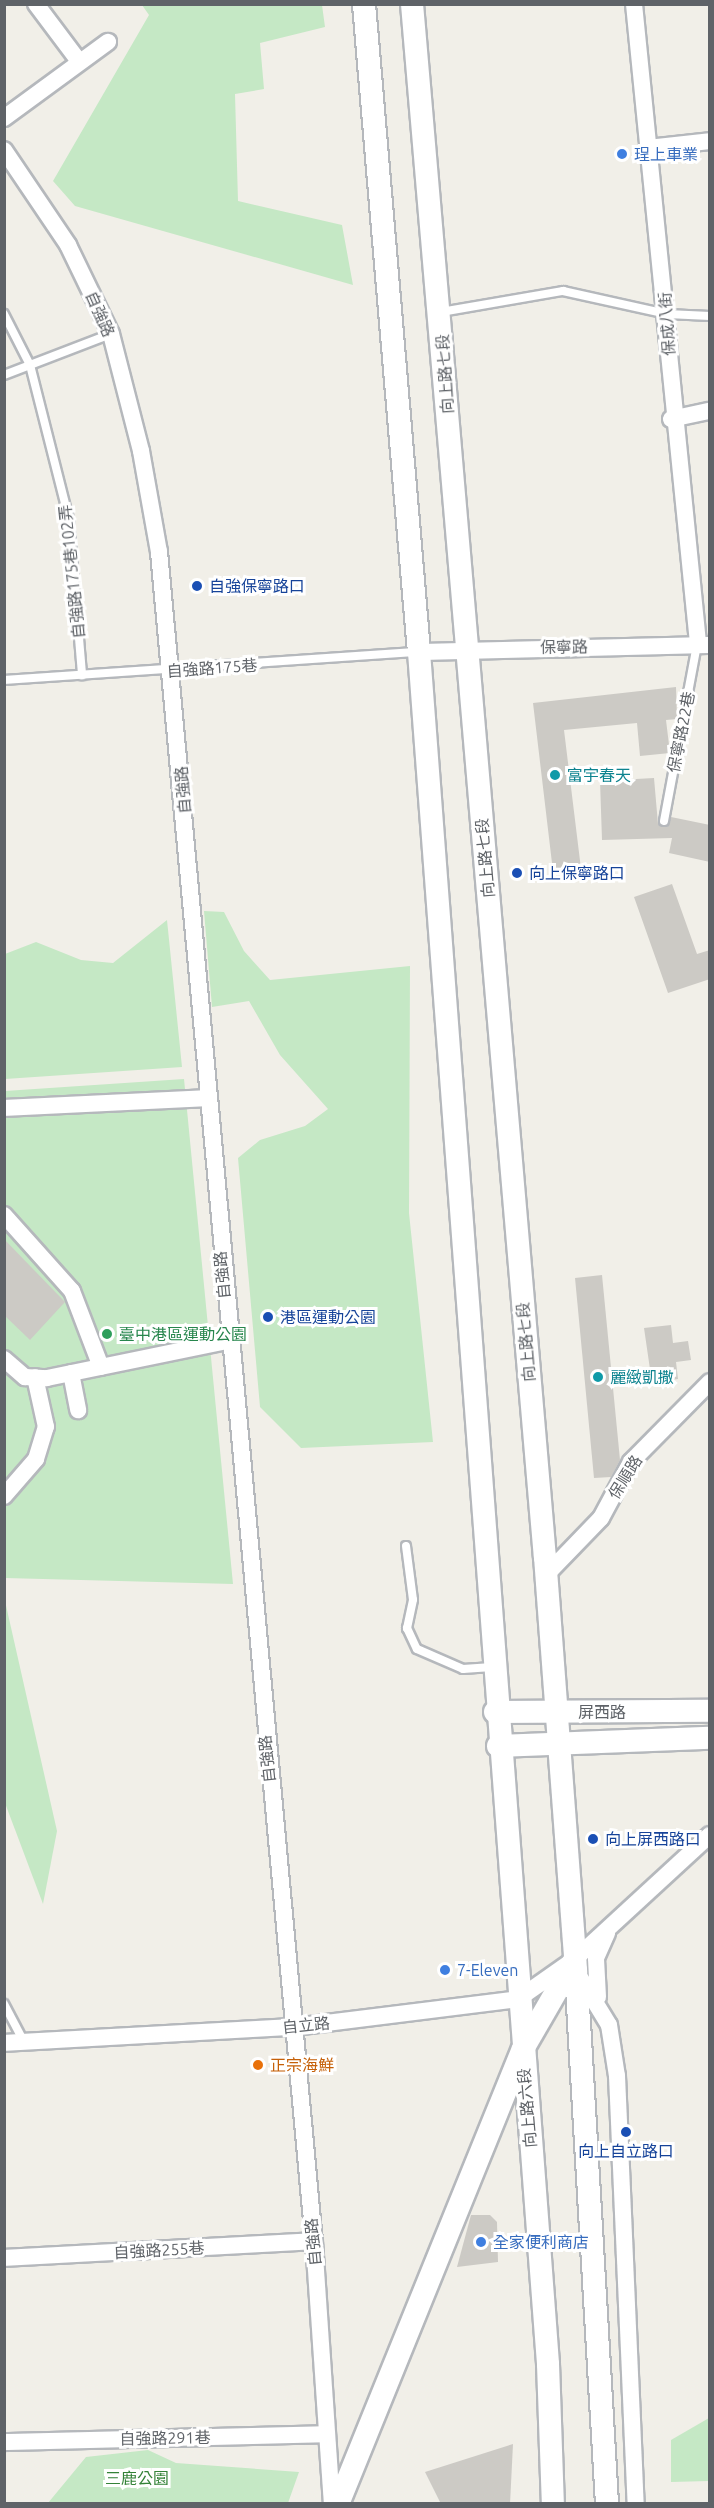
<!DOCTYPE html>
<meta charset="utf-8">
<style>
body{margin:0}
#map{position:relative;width:714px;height:2508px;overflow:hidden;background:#f1efe8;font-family:Ubuntu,"Noto Sans TC",sans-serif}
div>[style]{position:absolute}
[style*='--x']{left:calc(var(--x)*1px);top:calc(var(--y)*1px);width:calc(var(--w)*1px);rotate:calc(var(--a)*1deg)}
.green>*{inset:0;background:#c5e8c5}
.building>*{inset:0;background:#cccac5}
.roads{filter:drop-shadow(2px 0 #b5b8bc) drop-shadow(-2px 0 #b5b8bc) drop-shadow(0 2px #b5b8bc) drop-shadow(0 -2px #b5b8bc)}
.lane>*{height:8px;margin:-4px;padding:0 4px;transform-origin:4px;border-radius:4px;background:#fff}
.street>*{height:16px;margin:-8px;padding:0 8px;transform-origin:8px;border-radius:8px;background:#fff}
.secondary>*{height:22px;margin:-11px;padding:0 11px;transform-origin:11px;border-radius:11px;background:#fff}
.dots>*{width:16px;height:16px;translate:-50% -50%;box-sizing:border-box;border:3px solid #fff;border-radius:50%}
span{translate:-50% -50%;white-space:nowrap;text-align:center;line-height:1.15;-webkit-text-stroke:6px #fff;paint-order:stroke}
.shop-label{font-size:16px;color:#366cbe}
.left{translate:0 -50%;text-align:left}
.street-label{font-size:16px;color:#5f6368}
.transit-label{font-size:16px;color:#164399}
.culture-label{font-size:16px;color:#0d838f}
.leisure-label{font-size:16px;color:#27864d}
.food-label{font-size:16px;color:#c56008}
.park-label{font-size:16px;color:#348238}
.frame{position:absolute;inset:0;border:6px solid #5f6368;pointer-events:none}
</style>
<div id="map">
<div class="green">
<div style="clip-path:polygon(142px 5px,322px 5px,325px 27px,260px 43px,264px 89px,235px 94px,238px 201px,342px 225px,353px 285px,75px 206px,53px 181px,149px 15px)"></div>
<div style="clip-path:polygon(204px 911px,224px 912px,244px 951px,270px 980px,410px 966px,409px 1213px,433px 1442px,301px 1448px,260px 1407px,238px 1158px,260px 1140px,305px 1126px,328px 1109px,280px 1055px,249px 1001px,212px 1007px)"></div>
<div style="clip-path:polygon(167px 920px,182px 1067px,5px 1079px,5px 954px,36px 942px,81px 960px,113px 963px)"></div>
<div style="clip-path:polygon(184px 1079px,233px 1584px,5px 1578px,5px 1091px)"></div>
<div style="clip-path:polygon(5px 1601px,57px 1831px,43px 1904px,5px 1803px)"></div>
<div style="clip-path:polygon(709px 2418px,709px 2481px,671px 2482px,671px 2440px)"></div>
<div style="clip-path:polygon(148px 2450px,176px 2463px,299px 2472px,288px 2503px,48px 2503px,86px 2457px)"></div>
</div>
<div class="building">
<div style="clip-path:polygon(676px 687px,677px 719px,666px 720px,670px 753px,640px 756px,637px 723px,564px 730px,582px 877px,554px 880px,533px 703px)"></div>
<div style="clip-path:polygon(654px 778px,658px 824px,667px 827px,671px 817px,710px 825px,710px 862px,669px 853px,672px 838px,602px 840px,600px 781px)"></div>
<div style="clip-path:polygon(672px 884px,697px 954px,710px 950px,710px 979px,668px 993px,634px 897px)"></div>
<div style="clip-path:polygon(4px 1239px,65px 1302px,30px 1340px,4px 1315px)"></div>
<div style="clip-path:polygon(602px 1275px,620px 1460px,611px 1477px,594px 1478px,575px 1278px)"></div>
<div style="clip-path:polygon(671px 1325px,673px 1343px,688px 1341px,691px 1360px,676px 1362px,678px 1379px,652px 1383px,644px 1328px)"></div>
<div style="clip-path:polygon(471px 2215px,490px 2215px,497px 2222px,498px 2262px,457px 2267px)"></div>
<div style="clip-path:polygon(513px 2444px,510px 2504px,441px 2504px,425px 2472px)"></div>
</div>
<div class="roads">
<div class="lane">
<div style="--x:441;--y:312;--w:124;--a:-9.8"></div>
<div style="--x:563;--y:291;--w:107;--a:12.5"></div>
<div style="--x:667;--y:314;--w:43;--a:2.7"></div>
<div style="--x:4;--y:314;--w:57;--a:63"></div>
<div style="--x:30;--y:365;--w:159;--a:75.8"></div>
<div style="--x:69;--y:519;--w:157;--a:85.2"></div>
<div style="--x:4;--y:375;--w:115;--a:-21"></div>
<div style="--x:4;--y:680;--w:415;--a:-3.9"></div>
<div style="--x:664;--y:821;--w:179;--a:-79.4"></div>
<div style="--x:406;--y:1546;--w:54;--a:82.6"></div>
<div style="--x:413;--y:1600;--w:29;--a:102"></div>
<div style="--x:407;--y:1628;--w:23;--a:65"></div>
<div style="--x:417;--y:1649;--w:50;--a:23.5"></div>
<div style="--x:463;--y:1669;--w:29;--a:-4"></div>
<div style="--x:4;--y:2004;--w:43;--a:62.2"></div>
</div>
<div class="street">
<div style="--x:36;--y:4;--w:70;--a:53.1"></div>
<div style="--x:634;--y:4;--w:642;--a:84.28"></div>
<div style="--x:4;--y:118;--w:129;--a:-36.2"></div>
<div style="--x:648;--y:148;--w:62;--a:-6.4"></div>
<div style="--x:4;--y:150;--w:115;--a:56"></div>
<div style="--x:68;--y:245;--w:99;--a:64.2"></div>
<div style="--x:111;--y:334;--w:121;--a:75.6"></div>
<div style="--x:141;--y:451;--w:103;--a:79.9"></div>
<div style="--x:159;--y:552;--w:1696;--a:84.76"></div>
<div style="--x:314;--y:2241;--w:264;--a:86.1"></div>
<div style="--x:671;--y:419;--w:40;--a:-12"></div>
<div style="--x:419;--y:652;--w:291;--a:-1.4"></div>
<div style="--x:4;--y:1108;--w:203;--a:-2.8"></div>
<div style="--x:4;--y:1215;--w:102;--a:48.2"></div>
<div style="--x:72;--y:1291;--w:81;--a:69.1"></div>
<div style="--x:4;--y:1359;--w:28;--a:41"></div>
<div style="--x:25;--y:1377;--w:22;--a:3"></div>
<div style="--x:47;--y:1378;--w:184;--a:-11.6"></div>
<div style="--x:71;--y:1373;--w:38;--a:79"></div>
<div style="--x:4;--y:1496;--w:49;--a:-49.1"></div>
<div style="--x:36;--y:1459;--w:34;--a:-73"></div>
<div style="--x:46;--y:1427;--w:51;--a:-102.4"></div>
<div style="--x:546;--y:1575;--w:79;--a:-46"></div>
<div style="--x:601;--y:1518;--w:64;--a:-61.8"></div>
<div style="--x:631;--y:1462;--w:112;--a:-45.4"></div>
<div style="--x:576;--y:1971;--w:63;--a:58.6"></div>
<div style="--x:609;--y:2025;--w:52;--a:81.1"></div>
<div style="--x:617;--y:2076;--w:428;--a:87.5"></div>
<div style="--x:598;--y:1997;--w:39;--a:-93"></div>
<div style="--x:596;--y:1958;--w:27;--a:-66"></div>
<div style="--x:4;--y:2043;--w:290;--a:-3.2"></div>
<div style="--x:294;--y:2027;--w:226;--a:-7.1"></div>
<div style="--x:518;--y:1999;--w:70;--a:-35.1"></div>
<div style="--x:575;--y:1959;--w:183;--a:-42.6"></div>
<div style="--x:4;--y:2258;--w:310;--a:-3.1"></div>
<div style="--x:4;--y:2442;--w:322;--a:-1.4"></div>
</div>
<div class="secondary">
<div style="--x:364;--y:4;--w:650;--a:85.15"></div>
<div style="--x:419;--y:652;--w:1717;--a:85.69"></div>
<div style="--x:548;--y:2364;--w:140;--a:88"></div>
<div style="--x:412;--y:4;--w:1559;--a:85.11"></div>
<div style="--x:545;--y:1557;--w:415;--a:85.7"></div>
<div style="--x:576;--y:1971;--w:534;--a:86.67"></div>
<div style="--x:495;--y:1712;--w:215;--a:-0.3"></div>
<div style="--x:498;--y:1746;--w:212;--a:-2.2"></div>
<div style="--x:338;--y:2504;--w:491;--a:-67.9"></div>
<div style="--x:523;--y:2049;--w:104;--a:-60"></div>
</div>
</div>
<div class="dots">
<div style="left:622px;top:154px;background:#3f7fe0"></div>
<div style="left:197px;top:586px;background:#1a4fb4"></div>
<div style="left:555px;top:775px;background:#0f9aa8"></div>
<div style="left:517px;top:873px;background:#1a4fb4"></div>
<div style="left:268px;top:1317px;background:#1a4fb4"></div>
<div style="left:107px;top:1334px;background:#2e9e5b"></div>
<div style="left:598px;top:1377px;background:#0f9aa8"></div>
<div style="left:593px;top:1839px;background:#1a4fb4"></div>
<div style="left:445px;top:1970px;background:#3f7fe0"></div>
<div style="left:258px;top:2065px;background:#e8710a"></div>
<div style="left:626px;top:2132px;background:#1a4fb4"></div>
<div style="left:481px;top:2242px;background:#3f7fe0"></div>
</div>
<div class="shop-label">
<span class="left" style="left:634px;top:154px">珵上車業</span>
<span class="left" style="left:457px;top:1970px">7-Eleven</span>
<span class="left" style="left:493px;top:2242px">全家便利商店</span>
</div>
<div class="street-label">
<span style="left:100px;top:314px;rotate:66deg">自強路</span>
<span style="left:667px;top:324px;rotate:-94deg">保成八街</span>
<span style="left:445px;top:374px;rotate:-94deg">向上路七段</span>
<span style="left:72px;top:572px;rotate:-96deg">自強路175巷102弄</span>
<span style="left:564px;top:647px;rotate:-1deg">保寧路</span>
<span style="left:212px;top:668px;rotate:-4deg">自強路175巷</span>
<span style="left:681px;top:732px;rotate:-79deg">保寧路22巷</span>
<span style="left:183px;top:790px;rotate:-95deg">自強路</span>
<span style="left:485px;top:858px;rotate:-95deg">向上路七段</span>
<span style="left:222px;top:1275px;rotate:-95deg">自強路</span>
<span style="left:526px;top:1342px;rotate:-95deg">向上路七段</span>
<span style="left:625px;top:1477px;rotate:-58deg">保順路</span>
<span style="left:602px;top:1712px">屏西路</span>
<span style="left:267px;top:1759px;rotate:-96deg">自強路</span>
<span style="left:306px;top:2025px;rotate:-6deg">自立路</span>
<span style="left:527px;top:2108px;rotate:-95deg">向上路六段</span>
<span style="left:313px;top:2242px;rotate:-95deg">自強路</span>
<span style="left:159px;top:2250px;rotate:-3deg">自強路255巷</span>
<span style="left:165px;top:2438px;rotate:-1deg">自強路291巷</span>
</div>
<div class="transit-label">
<span class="left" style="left:209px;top:586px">自強保寧路口</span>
<span class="left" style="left:529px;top:873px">向上保寧路口</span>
<span class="left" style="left:280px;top:1317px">港區運動公園</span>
<span class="left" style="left:605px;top:1839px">向上屏西路口</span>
<span style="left:626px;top:2151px">向上自立路口</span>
</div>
<div class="culture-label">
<span class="left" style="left:567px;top:775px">富宇春天</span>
<span class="left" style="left:610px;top:1377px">麗緻凱撒</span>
</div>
<div class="leisure-label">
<span class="left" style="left:119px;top:1334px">臺中港區運動公園</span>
</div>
<div class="food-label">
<span class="left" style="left:270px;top:2065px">正宗海鮮</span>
</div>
<div class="park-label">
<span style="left:137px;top:2478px">三鹿公園</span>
</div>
<div class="frame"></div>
</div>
